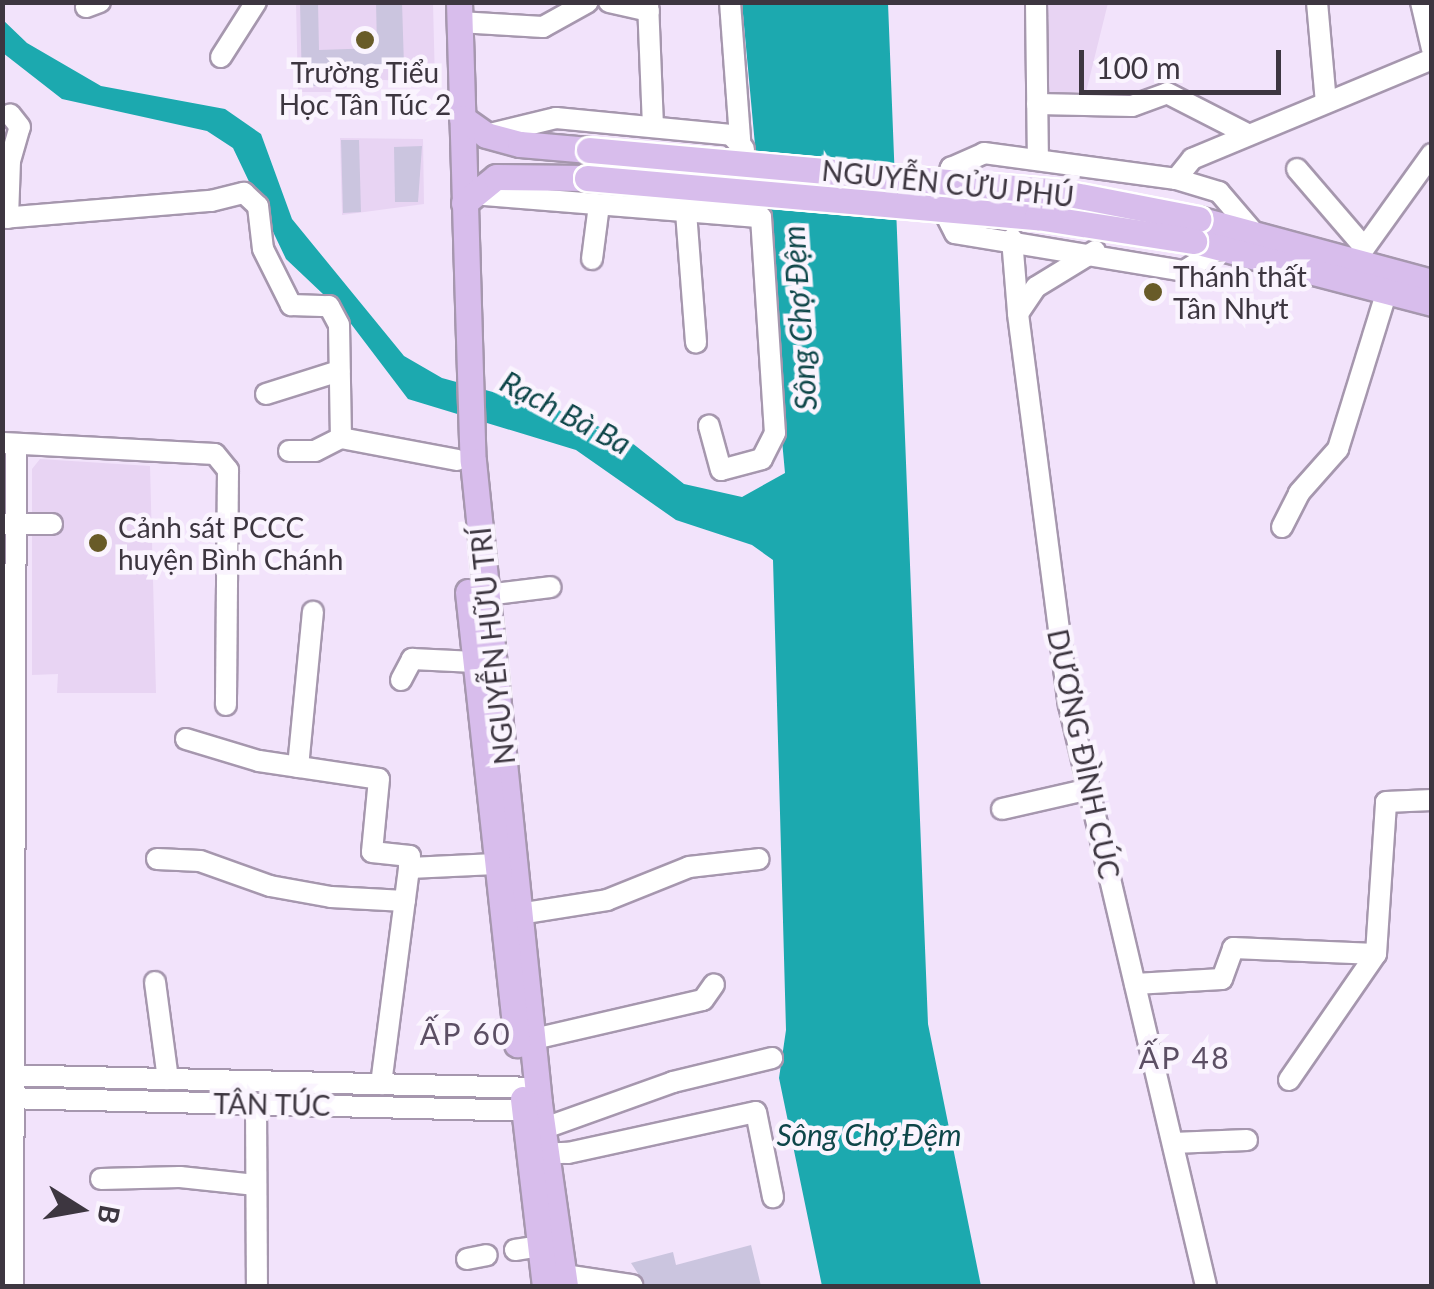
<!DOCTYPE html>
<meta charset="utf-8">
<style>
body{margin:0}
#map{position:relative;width:1434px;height:1289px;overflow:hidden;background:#f2e3fb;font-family:Lato,sans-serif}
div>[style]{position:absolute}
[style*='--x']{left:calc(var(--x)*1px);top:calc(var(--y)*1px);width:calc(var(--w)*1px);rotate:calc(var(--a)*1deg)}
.built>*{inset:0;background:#e8d4f3}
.water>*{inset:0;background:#1ca9af}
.building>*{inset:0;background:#cbc5df}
.roads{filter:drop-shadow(2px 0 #a697ae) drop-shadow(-2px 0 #a697ae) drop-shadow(0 2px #a697ae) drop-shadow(0 -2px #a697ae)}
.minor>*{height:20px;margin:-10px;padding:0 10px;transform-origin:10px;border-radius:10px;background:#fff}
.major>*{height:25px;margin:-12.5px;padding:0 12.5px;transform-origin:12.5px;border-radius:12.5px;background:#d8bdec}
.bridges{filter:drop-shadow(2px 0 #fff) drop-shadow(-2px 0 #fff) drop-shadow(0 2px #fff) drop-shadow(0 -2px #fff)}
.major-bridge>*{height:25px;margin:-12.5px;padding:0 12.5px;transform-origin:12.5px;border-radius:12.5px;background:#d8bdec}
.dots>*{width:28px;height:28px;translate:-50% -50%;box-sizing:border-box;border:5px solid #faf4fe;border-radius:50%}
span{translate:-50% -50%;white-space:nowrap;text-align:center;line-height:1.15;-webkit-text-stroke:9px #faf4fe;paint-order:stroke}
.poi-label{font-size:28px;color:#3d3640}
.left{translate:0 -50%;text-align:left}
.street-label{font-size:28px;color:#3d3640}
.water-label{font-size:30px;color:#0e4649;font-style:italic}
.neighbourhood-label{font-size:30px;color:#5c4f64;letter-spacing:2.5px}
.frame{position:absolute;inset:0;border:5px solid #3d3640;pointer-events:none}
.north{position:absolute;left:30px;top:1159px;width:100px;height:100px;-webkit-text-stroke:8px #faf4fe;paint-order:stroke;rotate:101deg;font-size:28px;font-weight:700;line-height:40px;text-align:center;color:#3d3640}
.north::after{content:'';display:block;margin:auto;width:35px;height:45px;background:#3d3640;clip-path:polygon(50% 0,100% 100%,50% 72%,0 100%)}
.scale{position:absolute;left:1079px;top:50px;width:202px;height:45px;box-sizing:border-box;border:5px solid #3d3640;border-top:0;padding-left:12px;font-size:30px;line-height:35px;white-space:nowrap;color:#3d3640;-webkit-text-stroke:8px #faf4fe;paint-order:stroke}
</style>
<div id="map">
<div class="built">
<div style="clip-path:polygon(296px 3px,433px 3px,435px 83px,334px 77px,332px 92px,298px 92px)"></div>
<div style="clip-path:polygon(1041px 3px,1108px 3px,1086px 92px,1042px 92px,1049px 17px,1042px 17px)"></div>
<div style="clip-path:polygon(340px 138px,423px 139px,424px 204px,342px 215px)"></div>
<div style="clip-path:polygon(40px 459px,150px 466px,156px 693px,57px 693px,58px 674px,32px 675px,32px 469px)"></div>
</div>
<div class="water">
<div style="clip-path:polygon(742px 3px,888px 3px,928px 1024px,981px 1286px,822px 1286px,779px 1078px,786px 1030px,773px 560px,752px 545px,676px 520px,576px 450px,408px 399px,342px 312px,286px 259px,233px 148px,207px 131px,62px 99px,3px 53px,2px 19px,27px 43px,101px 86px,225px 109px,261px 134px,292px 219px,404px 356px,442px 378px,566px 412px,627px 439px,684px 484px,742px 497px,785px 473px)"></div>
</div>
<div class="building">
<div style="clip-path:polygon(300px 2px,318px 2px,319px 50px,377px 48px,376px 2px,402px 2px,404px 66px,321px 72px,322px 86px,302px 86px)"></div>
<div style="clip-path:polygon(341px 140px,359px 140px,361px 212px,343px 213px)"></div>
<div style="clip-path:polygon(422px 146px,418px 202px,395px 202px,394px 147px)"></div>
<div style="clip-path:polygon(751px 1245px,761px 1286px,646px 1286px,631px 1263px,673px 1252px,676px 1265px)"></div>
</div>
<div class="roads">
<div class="minor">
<div style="--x:609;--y:2;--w:41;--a:12.7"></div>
<div style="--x:648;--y:2;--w:125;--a:87.7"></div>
<div style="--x:730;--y:2;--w:204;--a:85.8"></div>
<div style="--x:1036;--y:2;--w:157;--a:89.3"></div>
<div style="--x:1317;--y:2;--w:100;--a:84.9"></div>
<div style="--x:1421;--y:2;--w:48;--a:76.8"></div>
<div style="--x:86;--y:7;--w:15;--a:-20"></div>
<div style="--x:459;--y:22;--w:84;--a:3.4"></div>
<div style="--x:543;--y:27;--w:51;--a:-29.1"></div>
<div style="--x:221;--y:57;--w:65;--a:-57.5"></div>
<div style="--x:1037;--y:104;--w:95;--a:1.2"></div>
<div style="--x:1132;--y:106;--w:37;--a:-20"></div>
<div style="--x:1167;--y:93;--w:90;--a:27.1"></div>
<div style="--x:486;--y:135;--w:72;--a:-13.7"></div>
<div style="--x:556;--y:118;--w:176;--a:5.5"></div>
<div style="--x:731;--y:135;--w:19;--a:47"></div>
<div style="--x:1297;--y:169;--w:103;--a:49.3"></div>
<div style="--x:1176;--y:179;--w:26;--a:-51"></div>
<div style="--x:1192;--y:159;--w:260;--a:-22.6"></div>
<div style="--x:472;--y:194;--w:290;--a:4.6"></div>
<div style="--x:761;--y:217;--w:216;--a:86.3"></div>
<div style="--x:775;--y:433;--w:29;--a:117"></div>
<div style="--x:762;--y:459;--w:42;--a:165"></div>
<div style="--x:721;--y:470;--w:46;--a:-105.3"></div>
<div style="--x:686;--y:212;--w:131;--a:85.6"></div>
<div style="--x:2;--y:218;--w:210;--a:-4.7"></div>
<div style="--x:211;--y:201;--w:34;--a:-14"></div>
<div style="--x:244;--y:193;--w:19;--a:43"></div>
<div style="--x:258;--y:206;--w:43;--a:83.4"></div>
<div style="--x:263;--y:249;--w:63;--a:63.4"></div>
<div style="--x:291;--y:305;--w:38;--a:2"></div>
<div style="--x:329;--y:306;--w:21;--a:62"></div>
<div style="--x:339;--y:325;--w:113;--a:89"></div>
<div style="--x:8;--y:218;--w:57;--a:-88"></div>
<div style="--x:10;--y:161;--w:35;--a:-74"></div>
<div style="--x:20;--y:127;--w:16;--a:-128"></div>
<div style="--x:1012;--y:239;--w:73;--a:85.3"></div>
<div style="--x:1221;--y:248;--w:44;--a:148.1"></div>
<div style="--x:1184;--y:271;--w:232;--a:-170.6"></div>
<div style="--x:955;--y:233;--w:34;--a:-117"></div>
<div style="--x:940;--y:203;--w:37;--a:-73"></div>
<div style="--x:951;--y:168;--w:36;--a:-24"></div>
<div style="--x:984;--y:153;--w:194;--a:7.7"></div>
<div style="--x:1176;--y:179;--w:45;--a:16.8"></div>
<div style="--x:1219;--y:192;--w:55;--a:49.4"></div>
<div style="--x:1095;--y:251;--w:69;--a:148.6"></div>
<div style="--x:1036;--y:287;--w:32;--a:124"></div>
<div style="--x:1018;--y:314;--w:394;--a:82.6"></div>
<div style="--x:1069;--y:705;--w:597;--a:76.73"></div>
<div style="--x:592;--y:259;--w:54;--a:-82.6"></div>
<div style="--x:1355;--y:261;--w:132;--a:-54.3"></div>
<div style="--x:266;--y:394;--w:77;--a:-17.5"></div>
<div style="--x:4;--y:443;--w:211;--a:3"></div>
<div style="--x:215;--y:454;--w:21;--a:51"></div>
<div style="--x:228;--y:470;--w:235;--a:90.5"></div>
<div style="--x:289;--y:451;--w:26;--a:0"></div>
<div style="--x:315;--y:451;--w:29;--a:-27"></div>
<div style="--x:341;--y:438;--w:118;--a:10.7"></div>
<div style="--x:4;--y:524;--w:48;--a:0"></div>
<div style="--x:1282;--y:527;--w:38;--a:-63"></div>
<div style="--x:1299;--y:493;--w:59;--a:-48.4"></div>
<div style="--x:1338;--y:449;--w:165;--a:-72.8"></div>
<div style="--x:486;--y:595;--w:65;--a:-7"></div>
<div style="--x:401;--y:680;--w:24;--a:-62"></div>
<div style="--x:412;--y:659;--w:63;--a:2.7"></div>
<div style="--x:186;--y:739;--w:76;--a:16.8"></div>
<div style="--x:259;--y:761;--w:121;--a:8.5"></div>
<div style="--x:379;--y:779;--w:73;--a:95.5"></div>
<div style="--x:372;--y:852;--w:38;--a:6"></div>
<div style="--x:410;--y:856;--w:12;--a:95"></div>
<div style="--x:298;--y:767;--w:156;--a:-84.5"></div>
<div style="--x:1002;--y:809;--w:89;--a:-12.9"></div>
<div style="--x:157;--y:859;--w:43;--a:2.7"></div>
<div style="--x:200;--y:861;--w:74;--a:19.7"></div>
<div style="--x:270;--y:886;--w:62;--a:10.2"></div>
<div style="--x:331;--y:897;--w:74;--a:3.1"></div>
<div style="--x:519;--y:914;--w:89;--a:-9"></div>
<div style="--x:607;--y:900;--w:88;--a:-21.9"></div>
<div style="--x:689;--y:867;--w:70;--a:-6.5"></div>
<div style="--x:155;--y:982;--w:98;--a:82.4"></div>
<div style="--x:1135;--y:984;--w:87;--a:-3.3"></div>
<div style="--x:1222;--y:979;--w:33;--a:-70"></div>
<div style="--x:1233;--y:948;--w:143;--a:2.4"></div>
<div style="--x:534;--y:1039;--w:173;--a:-13"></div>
<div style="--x:703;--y:1000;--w:19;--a:-55"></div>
<div style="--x:2;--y:1075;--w:536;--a:1.39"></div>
<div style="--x:1289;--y:1080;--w:153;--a:-55.4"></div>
<div style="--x:1376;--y:954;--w:152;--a:-86.2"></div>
<div style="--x:1386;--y:802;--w:46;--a:-2.5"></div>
<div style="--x:381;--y:1084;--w:218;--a:-82.6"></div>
<div style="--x:409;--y:868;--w:87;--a:-2.6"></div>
<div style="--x:4;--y:1098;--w:531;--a:1.4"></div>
<div style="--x:256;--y:1104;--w:182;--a:89.7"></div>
<div style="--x:528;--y:1134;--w:154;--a:-19.7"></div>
<div style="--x:673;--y:1082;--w:102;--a:-13.6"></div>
<div style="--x:1173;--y:1143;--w:74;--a:-2.3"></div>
<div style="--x:534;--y:1154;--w:34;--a:-2"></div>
<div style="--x:568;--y:1153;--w:192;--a:-12.3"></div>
<div style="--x:756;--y:1112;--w:87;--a:78.7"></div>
<div style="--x:101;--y:1179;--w:79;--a:-1.5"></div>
<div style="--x:180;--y:1177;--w:76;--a:6"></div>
<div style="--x:515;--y:1250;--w:25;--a:-9"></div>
<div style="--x:467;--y:1259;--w:20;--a:-11"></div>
<div style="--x:564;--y:1275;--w:69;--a:8.4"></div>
<div style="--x:13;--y:1286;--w:842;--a:-89.8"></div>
</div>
<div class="major">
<div style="--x:459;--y:2;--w:459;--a:88.3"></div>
<div style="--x:473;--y:461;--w:645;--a:84.13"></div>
<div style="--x:539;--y:1103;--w:185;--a:81.9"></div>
<div style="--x:462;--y:118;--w:29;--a:35"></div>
<div style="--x:486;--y:135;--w:35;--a:15"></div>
<div style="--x:520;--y:144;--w:69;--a:5"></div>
<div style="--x:464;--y:203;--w:41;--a:-39.1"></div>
<div style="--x:496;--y:177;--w:91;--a:0.6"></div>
<div style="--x:1198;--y:219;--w:242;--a:15.1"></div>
<div style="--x:1194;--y:241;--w:246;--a:14.6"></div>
<div style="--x:468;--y:592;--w:455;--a:83.8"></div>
<div style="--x:523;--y:1099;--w:188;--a:83.3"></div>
</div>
</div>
<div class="bridges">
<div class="major-bridge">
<div style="--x:589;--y:150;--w:472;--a:5.1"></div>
<div style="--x:1059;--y:192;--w:142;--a:11"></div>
<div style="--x:587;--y:178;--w:452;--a:5"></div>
<div style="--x:1037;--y:217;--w:159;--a:8.7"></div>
</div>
</div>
<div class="dots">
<div style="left:365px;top:40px;background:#685b28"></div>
<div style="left:1153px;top:292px;background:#685b28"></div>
<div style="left:98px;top:543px;background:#685b28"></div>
</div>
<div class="poi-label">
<span style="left:365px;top:88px">Trường Tiểu<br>Học Tân Túc 2</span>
<span class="left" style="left:1173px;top:292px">Thánh thất<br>Tân Nhựt</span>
<span class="left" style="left:118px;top:543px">Cảnh sát PCCC<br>huyện Bình Chánh</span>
</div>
<div class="street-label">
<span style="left:948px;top:183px;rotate:6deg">NGUYỄN CỬU PHÚ</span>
<span style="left:492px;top:646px;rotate:-96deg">NGUYỄN HỮU TRÍ</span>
<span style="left:1084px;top:754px;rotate:78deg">DƯƠNG ĐÌNH CÚC</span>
<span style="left:272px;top:1104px;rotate:1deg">TÂN TÚC</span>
</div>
<div class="water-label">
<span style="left:799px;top:318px;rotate:-94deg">Sông Chợ Đệm</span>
<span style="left:566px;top:412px;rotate:28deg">Rạch Bà Ba</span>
<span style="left:869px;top:1134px">Sông Chợ Đệm</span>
</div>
<div class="neighbourhood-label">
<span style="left:466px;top:1033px">ẤP 60</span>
<span style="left:1185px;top:1057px">ẤP 48</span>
</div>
<div class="frame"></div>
<div class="north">B</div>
<div class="scale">100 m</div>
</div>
